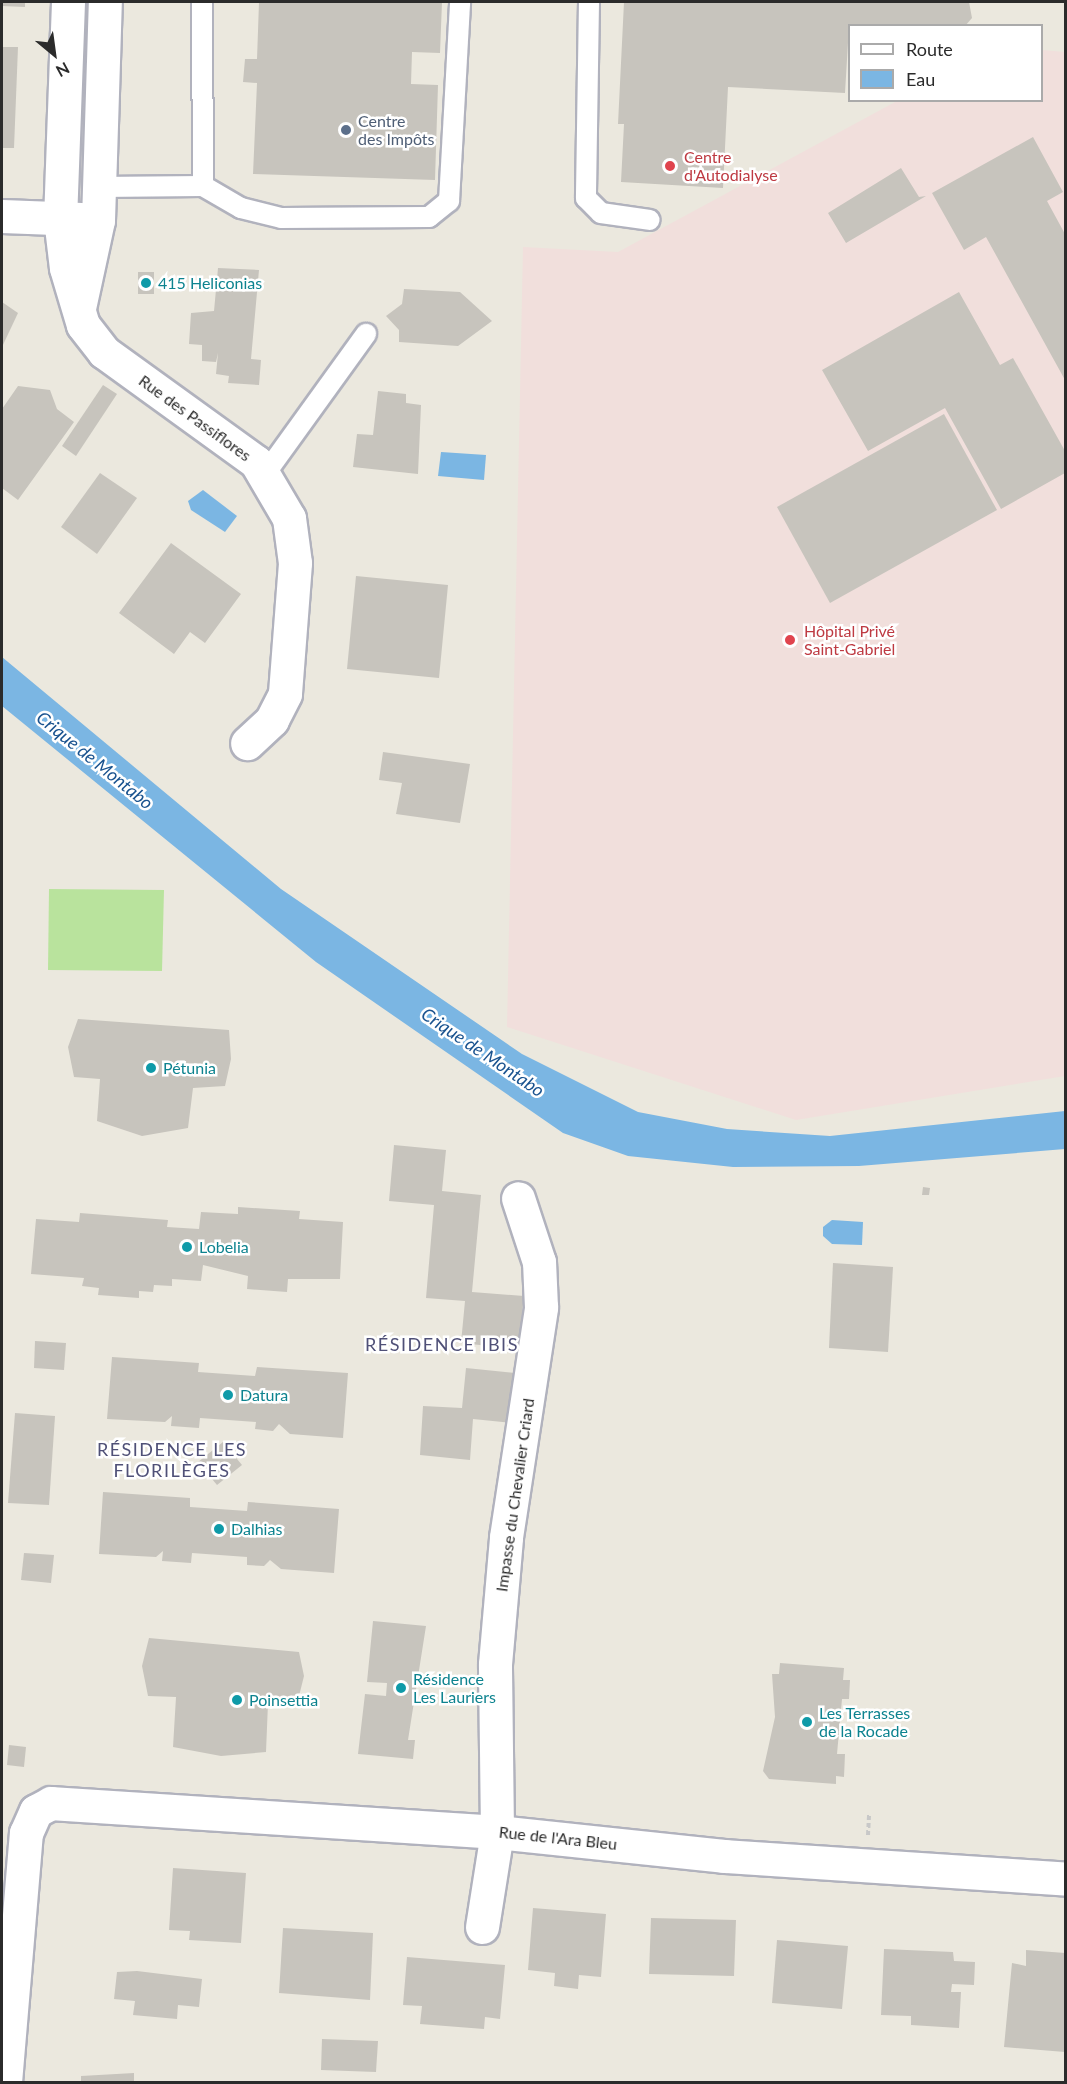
<!DOCTYPE html>
<meta charset="utf-8">
<style>
body{margin:0}
#map{position:relative;width:1067px;height:2084px;overflow:hidden;background:#ebe8de;font-family:Lato,sans-serif}
div>[style]{position:absolute}
[style*='--x']{left:calc(var(--x)*1px);top:calc(var(--y)*1px);width:calc(var(--w)*1px);rotate:calc(var(--a)*1deg)}
.medical>*{inset:0;background:#f1dfdc}
.pitch>*{inset:0;background:#b9e39d}
.water>*{inset:0;background:#7bb6e3}
.building>*{inset:0;background:#c7c4bd}
.path>*{height:4px;margin-top:-2px;transform-origin:0;background:repeating-linear-gradient(90deg,#c8c8c8 0 4.5px,transparent 0 7.5px)}
.roads{filter:drop-shadow(2px 0 #b1b2bd) drop-shadow(-2px 0 #b1b2bd) drop-shadow(0 2px #b1b2bd) drop-shadow(0 -2px #b1b2bd)}
.lane>*{height:20px;margin:-10px;padding:0 10px;transform-origin:10px;border-radius:10px;background:#fff}
.street>*{height:33px;margin:-16.5px;padding:0 16.5px;transform-origin:16.5px;border-radius:16.5px;background:#fff}
.dots>*{width:16px;height:16px;translate:-50% -50%;box-sizing:border-box;border:3px solid #fff;border-radius:50%}
span{translate:-50% -50%;white-space:nowrap;text-align:center;line-height:1.15;-webkit-text-stroke:5px #fff;paint-order:stroke}
.service-label{font-size:16px;color:#4e5e75}
.left{translate:0 -50%;text-align:left}
.health-label{font-size:16px;color:#be3a42}
.culture-label{font-size:16px;color:#0d838f}
.street-label{font-size:16px;color:#2b2b2b}
.water-label{font-size:18px;color:#1a538f;font-style:italic}
.neighbourhood-label{font-size:18px;color:#4f5077;letter-spacing:1.5px}
.frame{position:absolute;inset:0;border:3px solid #2b2b2b;pointer-events:none}
.legend{position:absolute;left:848px;top:24px;width:195px;height:78px;box-sizing:border-box;background:#fff;border:2px solid #aaa;margin:0;padding:8px 10px;list-style:none;font-size:18px;color:#2b2b2b}
.legend li{display:flex;align-items:center;gap:12px;height:30px}
.legend b{width:30px;border:2px solid #aaa}
.north{position:absolute;left:24px;top:24px;width:60px;height:60px;-webkit-text-stroke:4px #fff;paint-order:stroke;rotate:151deg;font-size:16px;font-weight:700;line-height:24px;text-align:center;color:#2b2b2b}
.north::after{content:'';display:block;margin:auto;width:21px;height:27px;background:#2b2b2b;clip-path:polygon(50% 0,100% 100%,50% 72%,0 100%)}
</style>
<div id="map">
<div class="medical">
<div style="clip-path:polygon(1042px 50px,1065px 52px,1065px 1076px,796px 1120px,507px 1027px,523px 247px,618px 252px,897px 101px,1042px 100px)"></div>
</div>
<div class="pitch">
<div style="clip-path:polygon(49px 889px,164px 890px,162px 971px,48px 970px)"></div>
</div>
<div class="water">
<div style="clip-path:polygon(441px 452px,486px 455px,484px 480px,438px 476px)"></div>
<div style="clip-path:polygon(203px 490px,237px 516px,225px 532px,191px 510px,188px 501px)"></div>
<div style="clip-path:polygon(2px 657px,281px 889px,522px 1054px,638px 1112px,727px 1129px,830px 1136px,1065px 1111px,1065px 1149px,859px 1166px,733px 1167px,628px 1156px,563px 1133px,316px 962px,2px 706px)"></div>
<div style="clip-path:polygon(832px 1220px,863px 1222px,862px 1245px,832px 1244px,823px 1236px,823px 1227px)"></div>
</div>
<div class="building">
<div style="clip-path:polygon(2px 2px,25px 2px,25px 7px,2px 6px)"></div>
<div style="clip-path:polygon(259px 2px,442px 2px,440px 53px,412px 52px,411px 84px,438px 85px,435px 180px,253px 174px,257px 83px,243px 82px,245px 59px,257px 59px)"></div>
<div style="clip-path:polygon(624px 2px,969px 2px,972px 18px,965px 26px,849px 26px,845px 93px,728px 87px,723px 188px,621px 182px,624px 124px,618px 124px)"></div>
<div style="clip-path:polygon(2px 47px,18px 47px,14px 148px,2px 148px)"></div>
<div style="clip-path:polygon(1033px 137px,1063px 192px,1047px 201px,1065px 234px,1065px 380px,986px 237px,964px 250px,932px 193px)"></div>
<div style="clip-path:polygon(901px 168px,919px 197px,926px 196px,846px 243px,828px 213px)"></div>
<div style="clip-path:polygon(218px 268px,259px 270px,251px 359px,261px 360px,259px 385px,228px 383px,229px 376px,216px 374px,218px 353px,216px 362px,202px 361px,202px 345px,189px 344px,191px 313px,214px 311px)"></div>
<div style="clip-path:polygon(138px 272px,154px 272px,154px 294px,138px 294px)"></div>
<div style="clip-path:polygon(404px 289px,460px 292px,492px 321px,458px 346px,399px 342px,399px 330px,386px 316px,402px 304px)"></div>
<div style="clip-path:polygon(959px 292px,1000px 365px,1013px 358px,1065px 451px,1065px 473px,1001px 509px,945px 408px,868px 451px,822px 370px)"></div>
<div style="clip-path:polygon(2px 302px,18px 313px,2px 347px)"></div>
<div style="clip-path:polygon(103px 385px,117px 394px,76px 456px,62px 446px)"></div>
<div style="clip-path:polygon(18px 386px,50px 390px,57px 409px,74px 422px,18px 500px,2px 488px,2px 409px)"></div>
<div style="clip-path:polygon(378px 391px,406px 394px,406px 403px,421px 405px,418px 474px,353px 467px,357px 434px,373px 435px)"></div>
<div style="clip-path:polygon(944px 414px,997px 510px,830px 603px,777px 507px)"></div>
<div style="clip-path:polygon(100px 473px,137px 498px,97px 554px,61px 527px)"></div>
<div style="clip-path:polygon(171px 543px,241px 594px,205px 643px,190px 632px,174px 654px,119px 613px)"></div>
<div style="clip-path:polygon(356px 576px,448px 585px,439px 678px,347px 669px)"></div>
<div style="clip-path:polygon(383px 752px,470px 764px,460px 823px,396px 814px,402px 783px,379px 780px)"></div>
<div style="clip-path:polygon(78px 1019px,229px 1030px,231px 1059px,225px 1086px,193px 1088px,188px 1128px,142px 1136px,97px 1121px,100px 1079px,74px 1077px,68px 1047px)"></div>
<div style="clip-path:polygon(394px 1145px,446px 1150px,442px 1191px,481px 1195px,472px 1292px,524px 1296px,518px 1349px,461px 1343px,465px 1301px,426px 1298px,434px 1205px,389px 1201px)"></div>
<div style="clip-path:polygon(923px 1187px,930px 1188px,929px 1195px,922px 1195px)"></div>
<div style="clip-path:polygon(238px 1207px,300px 1211px,299px 1219px,343px 1222px,340px 1279px,288px 1279px,287px 1292px,247px 1289px,248px 1276px,203px 1265px,201px 1281px,172px 1279px,172px 1286px,154px 1285px,153px 1292px,139px 1291px,139px 1298px,98px 1295px,99px 1288px,82px 1286px,84px 1278px,31px 1274px,36px 1219px,79px 1222px,80px 1213px,168px 1220px,167px 1227px,199px 1229px,201px 1212px,238px 1214px)"></div>
<div style="clip-path:polygon(833px 1263px,893px 1267px,888px 1352px,829px 1348px)"></div>
<div style="clip-path:polygon(35px 1341px,66px 1343px,64px 1370px,34px 1368px)"></div>
<div style="clip-path:polygon(112px 1357px,199px 1363px,198px 1372px,255px 1376px,257px 1367px,348px 1373px,343px 1438px,290px 1434px,279px 1424px,273px 1431px,255px 1429px,256px 1422px,200px 1418px,199px 1428px,171px 1426px,172px 1416px,165px 1422px,107px 1419px)"></div>
<div style="clip-path:polygon(466px 1368px,515px 1373px,512px 1423px,473px 1419px,470px 1460px,420px 1455px,423px 1406px,462px 1408px)"></div>
<div style="clip-path:polygon(15px 1413px,55px 1416px,49px 1505px,8px 1503px)"></div>
<div style="clip-path:polygon(223px 1442px,242px 1465px,217px 1485px,198px 1462px)"></div>
<div style="clip-path:polygon(103px 1492px,190px 1498px,190px 1507px,247px 1511px,248px 1502px,339px 1509px,334px 1573px,281px 1569px,270px 1560px,264px 1566px,247px 1565px,247px 1557px,192px 1553px,191px 1563px,162px 1561px,163px 1551px,156px 1557px,99px 1554px)"></div>
<div style="clip-path:polygon(24px 1553px,54px 1555px,51px 1583px,21px 1580px)"></div>
<div style="clip-path:polygon(373px 1621px,426px 1626px,408px 1740px,415px 1740px,413px 1759px,358px 1754px,365px 1694px,386px 1696px,387px 1683px,367px 1682px)"></div>
<div style="clip-path:polygon(149px 1638px,299px 1652px,304px 1676px,297px 1704px,268px 1703px,266px 1752px,221px 1756px,173px 1747px,176px 1697px,148px 1696px,142px 1666px)"></div>
<div style="clip-path:polygon(780px 1663px,844px 1668px,843px 1680px,850px 1680px,849px 1699px,842px 1699px,837px 1754px,845px 1754px,844px 1777px,836px 1776px,836px 1784px,769px 1779px,763px 1771px,775px 1717px,772px 1674px,779px 1674px)"></div>
<div style="clip-path:polygon(9px 1745px,26px 1747px,24px 1767px,7px 1765px)"></div>
<div style="clip-path:polygon(173px 1868px,246px 1873px,241px 1943px,189px 1940px,190px 1931px,169px 1930px)"></div>
<div style="clip-path:polygon(533px 1908px,606px 1914px,601px 1977px,579px 1975px,578px 1989px,554px 1986px,555px 1973px,528px 1970px)"></div>
<div style="clip-path:polygon(651px 1918px,736px 1920px,734px 1976px,649px 1974px)"></div>
<div style="clip-path:polygon(283px 1928px,373px 1933px,370px 2000px,279px 1993px)"></div>
<div style="clip-path:polygon(777px 1940px,848px 1946px,842px 2009px,772px 2003px)"></div>
<div style="clip-path:polygon(884px 1949px,953px 1952px,954px 1961px,975px 1962px,974px 1985px,952px 1984px,951px 1992px,961px 1992px,959px 2028px,911px 2025px,911px 2016px,881px 2015px)"></div>
<div style="clip-path:polygon(1026px 1950px,1065px 1953px,1065px 2052px,1004px 2047px,1012px 1963px,1026px 1966px)"></div>
<div style="clip-path:polygon(407px 1957px,505px 1965px,500px 2019px,485px 2017px,484px 2029px,420px 2024px,422px 2006px,403px 2005px)"></div>
<div style="clip-path:polygon(137px 1971px,202px 1979px,199px 2007px,178px 2005px,177px 2019px,133px 2015px,135px 2001px,114px 1999px,117px 1972px)"></div>
<div style="clip-path:polygon(322px 2039px,378px 2041px,376px 2072px,321px 2070px)"></div>
<div style="clip-path:polygon(134px 2073px,134px 2082px,81px 2082px,81px 2076px)"></div>
</div>
<div class="path">
<div style="--x:868;--y:1835;--w:22;--a:-87"></div>
</div>
<div class="roads">
<div class="lane">
<div style="--x:202;--y:2;--w:184;--a:89.7"></div>
<div style="--x:589;--y:2;--w:196;--a:90.9"></div>
<div style="--x:586;--y:198;--w:21;--a:45"></div>
<div style="--x:601;--y:213;--w:49;--a:8.1"></div>
<div style="--x:99;--y:187;--w:104;--a:-0.6"></div>
<div style="--x:203;--y:186;--w:44;--a:30.1"></div>
<div style="--x:241;--y:208;--w:41;--a:14"></div>
<div style="--x:281;--y:218;--w:148;--a:-0.4"></div>
<div style="--x:429;--y:217;--w:26;--a:-39"></div>
<div style="--x:449;--y:201;--w:199;--a:-86.8"></div>
<div style="--x:265;--y:474;--w:173;--a:-54.2"></div>
</div>
<div class="street">
<div style="--x:68;--y:2;--w:216;--a:92.1"></div>
<div style="--x:60;--y:218;--w:50;--a:83.2"></div>
<div style="--x:66;--y:268;--w:59;--a:73.4"></div>
<div style="--x:83;--y:325;--w:34;--a:52"></div>
<div style="--x:104;--y:352;--w:188;--a:35.9"></div>
<div style="--x:256;--y:462;--w:65;--a:59.5"></div>
<div style="--x:289;--y:518;--w:45;--a:82.4"></div>
<div style="--x:295;--y:563;--w:131;--a:94.4"></div>
<div style="--x:285;--y:694;--w:29;--a:117"></div>
<div style="--x:272;--y:720;--w:34;--a:137"></div>
<div style="--x:2;--y:216;--w:79;--a:2.2"></div>
<div style="--x:79;--y:308;--w:90;--a:-77.8"></div>
<div style="--x:98;--y:220;--w:218;--a:-88.2"></div>
<div style="--x:482;--y:1927;--w:96;--a:-81"></div>
<div style="--x:497;--y:1832;--w:168;--a:-90.7"></div>
<div style="--x:495;--y:1664;--w:127;--a:-85"></div>
<div style="--x:506;--y:1537;--w:233;--a:-81.3"></div>
<div style="--x:541;--y:1307;--w:45;--a:-92.5"></div>
<div style="--x:539;--y:1262;--w:67;--a:-108.2"></div>
<div style="--x:5;--y:2082;--w:250;--a:-85.2"></div>
<div style="--x:26;--y:1833;--w:24;--a:-66"></div>
<div style="--x:36;--y:1811;--w:17;--a:-28"></div>
<div style="--x:51;--y:1803;--w:447;--a:3.7"></div>
<div style="--x:497;--y:1832;--w:228;--a:6"></div>
<div style="--x:724;--y:1856;--w:343;--a:3.8"></div>
</div>
</div>
<div class="dots">
<div style="left:346px;top:130px;background:#5c6f8a"></div>
<div style="left:670px;top:166px;background:#e0444e"></div>
<div style="left:146px;top:283px;background:#0f9aa8"></div>
<div style="left:790px;top:640px;background:#e0444e"></div>
<div style="left:151px;top:1068px;background:#0f9aa8"></div>
<div style="left:187px;top:1247px;background:#0f9aa8"></div>
<div style="left:228px;top:1395px;background:#0f9aa8"></div>
<div style="left:219px;top:1529px;background:#0f9aa8"></div>
<div style="left:401px;top:1688px;background:#0f9aa8"></div>
<div style="left:237px;top:1700px;background:#0f9aa8"></div>
<div style="left:807px;top:1722px;background:#0f9aa8"></div>
</div>
<div class="service-label">
<span class="left" style="left:358px;top:130px">Centre<br>des Impôts</span>
</div>
<div class="health-label">
<span class="left" style="left:684px;top:166px">Centre<br>d'Autodialyse</span>
<span class="left" style="left:804px;top:640px">Hôpital Privé<br>Saint-Gabriel</span>
</div>
<div class="culture-label">
<span class="left" style="left:158px;top:283px">415 Heliconias</span>
<span class="left" style="left:163px;top:1068px">Pétunia</span>
<span class="left" style="left:199px;top:1247px">Lobelia</span>
<span class="left" style="left:240px;top:1395px">Datura</span>
<span class="left" style="left:231px;top:1529px">Dalhias</span>
<span class="left" style="left:413px;top:1688px">Résidence<br>Les Lauriers</span>
<span class="left" style="left:249px;top:1700px">Poinsettia</span>
<span class="left" style="left:819px;top:1722px">Les Terrasses<br>de la Rocade</span>
</div>
<div class="street-label">
<span style="left:195px;top:418px;rotate:36deg">Rue des Passiflores</span>
<span style="left:515px;top:1495px;rotate:-82deg">Impasse du Chevalier Criard</span>
<span style="left:558px;top:1838px;rotate:6deg">Rue de l'Ara Bleu</span>
</div>
<div class="water-label">
<span style="left:95px;top:760px;rotate:39deg">Crique de Montabo</span>
<span style="left:483px;top:1052px;rotate:34deg">Crique de Montabo</span>
</div>
<div class="neighbourhood-label">
<span style="left:442px;top:1344px">RÉSIDENCE IBIS</span>
<span style="left:172px;top:1460px">RÉSIDENCE LES<br>FLORILÈGES</span>
</div>
<div class="frame"></div>
<ul class="legend">
<li><b style="height:8px;background:#fff"></b>Route</li>
<li><b style="height:16px;background:#7bb6e3"></b>Eau</li>
</ul>
<div class="north">N</div>
</div>
